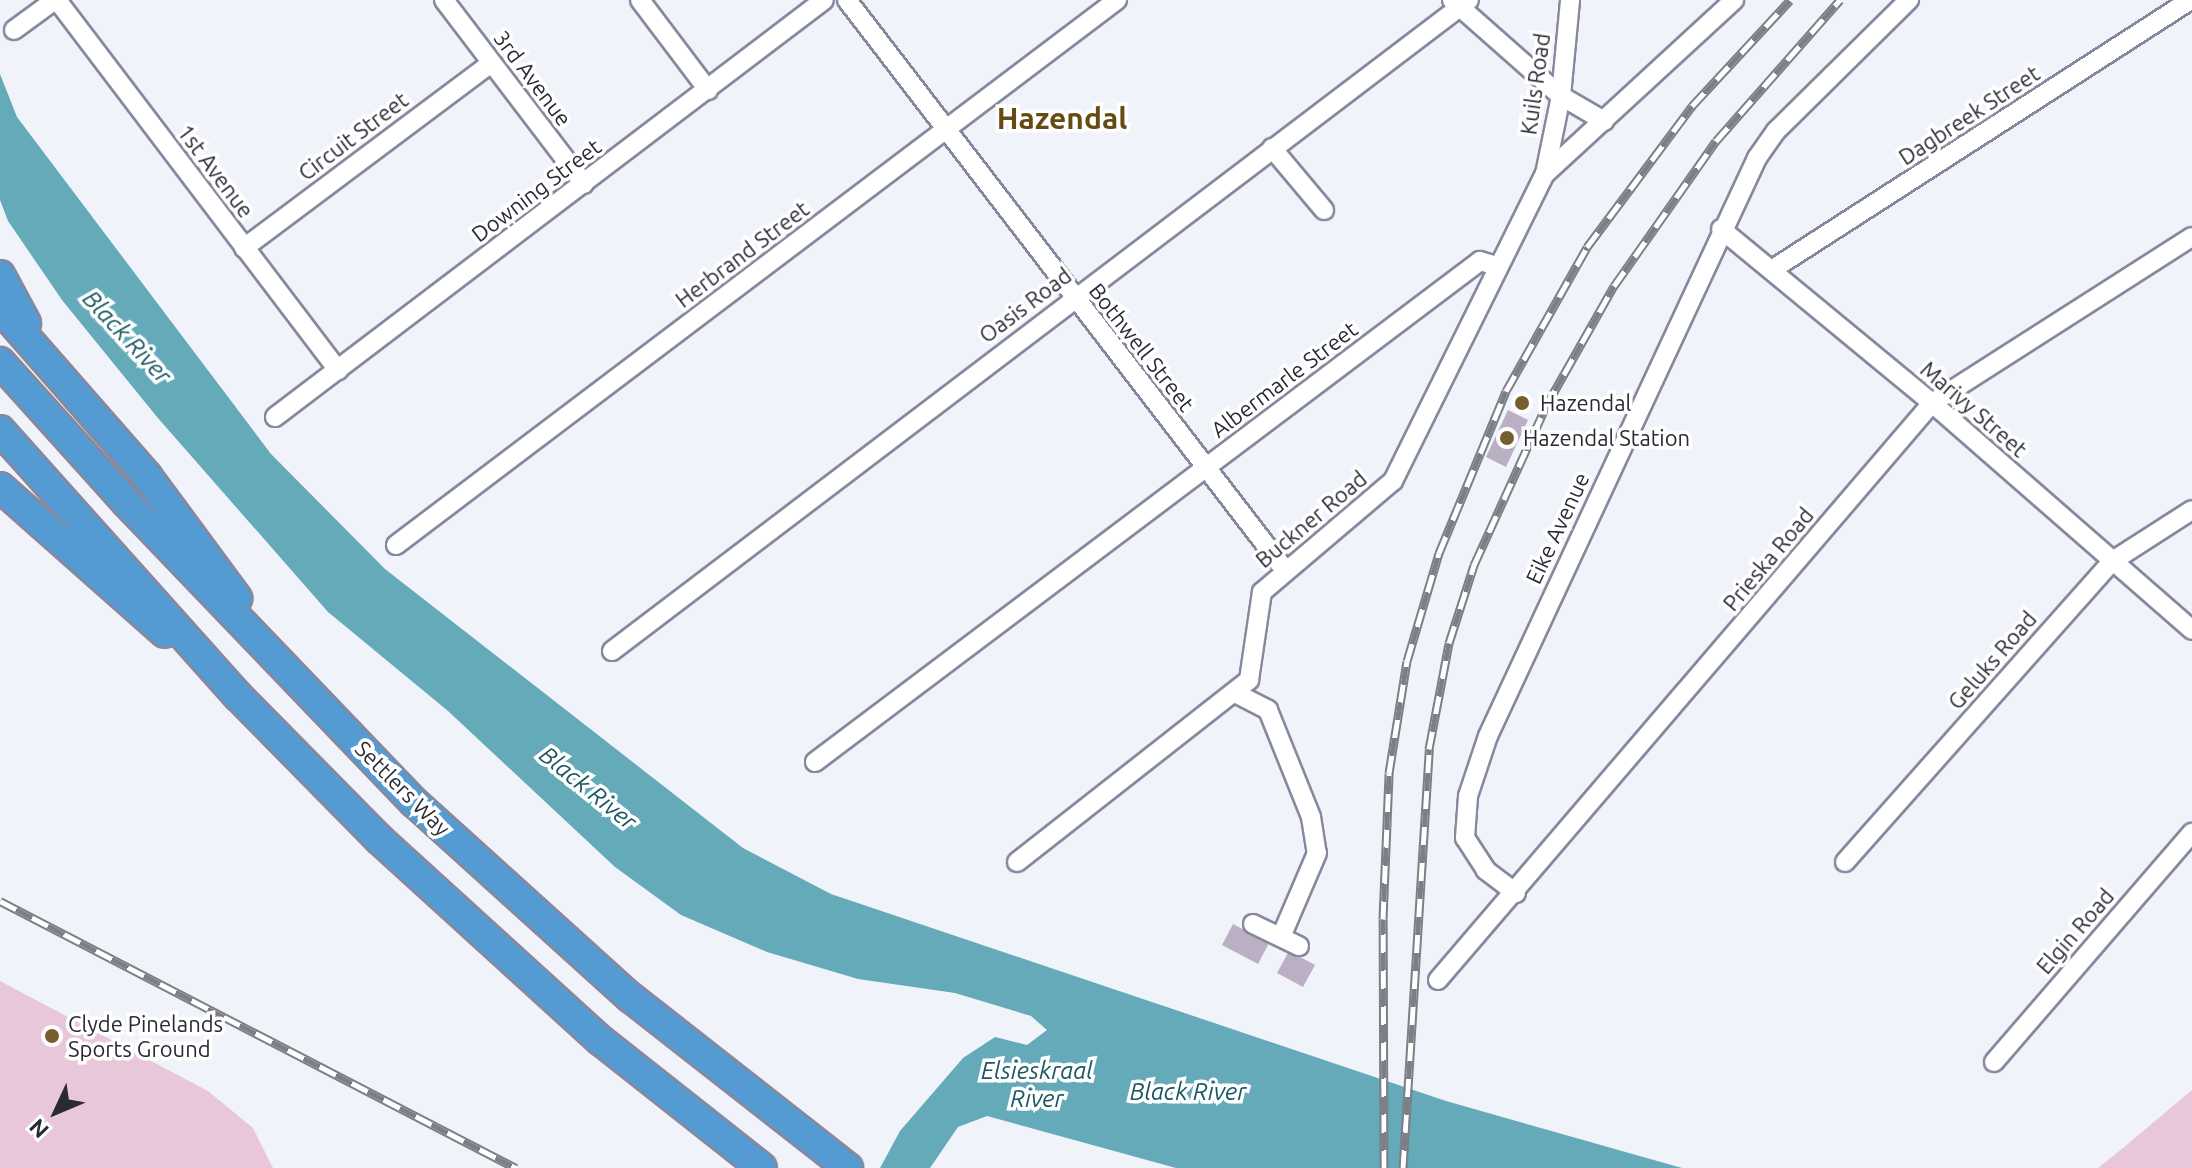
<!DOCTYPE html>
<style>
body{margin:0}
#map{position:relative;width:2192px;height:1168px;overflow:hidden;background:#f1f3fb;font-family:Ubuntu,sans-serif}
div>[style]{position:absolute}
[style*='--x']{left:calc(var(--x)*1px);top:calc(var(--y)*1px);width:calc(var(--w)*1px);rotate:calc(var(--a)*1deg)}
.green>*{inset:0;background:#e9c7da}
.water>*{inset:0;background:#64aab9}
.building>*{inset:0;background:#bbb0c3}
.roads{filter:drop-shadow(2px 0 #86899d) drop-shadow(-2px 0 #86899d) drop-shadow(0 2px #86899d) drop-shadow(0 -2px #86899d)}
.minor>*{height:18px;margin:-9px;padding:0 9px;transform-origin:9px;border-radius:9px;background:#fff}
.highway>*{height:28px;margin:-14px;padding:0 14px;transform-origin:14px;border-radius:14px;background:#549bd4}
.rail>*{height:9px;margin-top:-4.5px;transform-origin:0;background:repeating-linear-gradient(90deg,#fff 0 18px,#7d7f87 0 36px);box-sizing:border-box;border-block:2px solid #7d7f87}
.dots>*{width:22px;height:22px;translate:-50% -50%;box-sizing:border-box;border:4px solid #fff;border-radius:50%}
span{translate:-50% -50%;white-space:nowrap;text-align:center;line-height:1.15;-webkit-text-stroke:7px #fff;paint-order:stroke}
.street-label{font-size:22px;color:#292b33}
.poi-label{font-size:22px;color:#292b33}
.left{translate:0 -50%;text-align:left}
.water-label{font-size:24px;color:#1b5762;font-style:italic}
.district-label{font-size:30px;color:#654b11;font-weight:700}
.north{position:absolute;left:16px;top:1072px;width:80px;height:80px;-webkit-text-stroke:6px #fff;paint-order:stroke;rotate:226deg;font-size:22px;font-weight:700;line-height:32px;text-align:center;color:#292b33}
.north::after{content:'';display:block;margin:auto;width:28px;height:36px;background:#292b33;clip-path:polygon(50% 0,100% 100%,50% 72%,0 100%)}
</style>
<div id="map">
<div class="green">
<div style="clip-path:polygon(0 981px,208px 1091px,253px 1128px,273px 1168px,0 1168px)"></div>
<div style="clip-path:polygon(2192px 1090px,2192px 1168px,2098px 1168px,2123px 1148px)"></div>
</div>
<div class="water">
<div style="clip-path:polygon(0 74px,17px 117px,271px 454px,385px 569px,743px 848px,831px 894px,1446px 1101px,1682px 1168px,1176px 1168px,987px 1116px,958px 1127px,930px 1168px,880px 1168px,900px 1131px,963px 1058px,995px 1037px,1027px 1045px,1047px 1030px,1031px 1016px,955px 993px,858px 979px,767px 952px,681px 915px,615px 867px,448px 711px,328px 612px,157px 417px,62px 300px,8px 221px,0 200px)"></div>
</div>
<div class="building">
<div style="clip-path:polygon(1508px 410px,1528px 420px,1506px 467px,1486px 457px)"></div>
<div style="clip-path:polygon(1233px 924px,1269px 943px,1258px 964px,1222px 945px)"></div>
<div style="clip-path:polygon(1289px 951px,1315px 965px,1303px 987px,1277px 973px)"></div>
</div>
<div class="roads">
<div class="minor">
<div style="--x:57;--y:0;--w:465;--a:52.8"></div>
<div style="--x:444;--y:0;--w:231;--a:52.7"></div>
<div style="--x:640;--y:0;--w:113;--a:52.9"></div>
<div style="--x:847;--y:0;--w:719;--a:52.46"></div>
<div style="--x:1452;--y:0;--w:145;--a:41.4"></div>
<div style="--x:1561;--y:96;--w:50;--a:30.2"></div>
<div style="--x:14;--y:30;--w:51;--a:-36.2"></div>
<div style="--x:1272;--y:148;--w:81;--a:50"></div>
<div style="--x:1545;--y:174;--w:80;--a:-78.4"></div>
<div style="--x:1561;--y:96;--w:96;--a:-84.6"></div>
<div style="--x:1721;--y:229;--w:273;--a:39.5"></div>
<div style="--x:1932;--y:403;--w:345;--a:41.1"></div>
<div style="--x:244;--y:248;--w:309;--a:-36.8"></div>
<div style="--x:1773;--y:269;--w:496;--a:-32.8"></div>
<div style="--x:275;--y:417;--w:689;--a:-37.22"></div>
<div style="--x:396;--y:545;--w:904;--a:-37.09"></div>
<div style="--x:612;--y:651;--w:1076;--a:-37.22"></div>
<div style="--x:1237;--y:694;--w:35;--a:27"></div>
<div style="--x:1268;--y:710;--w:115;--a:68.1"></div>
<div style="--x:1311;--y:817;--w:36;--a:81"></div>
<div style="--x:1317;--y:853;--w:91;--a:113.2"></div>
<div style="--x:815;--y:762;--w:833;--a:-36.99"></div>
<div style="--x:1480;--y:261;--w:17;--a:17"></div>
<div style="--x:1017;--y:862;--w:295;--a:-38.1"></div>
<div style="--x:1249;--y:680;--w:89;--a:-81.6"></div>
<div style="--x:1262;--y:592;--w:172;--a:-40.3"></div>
<div style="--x:1393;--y:481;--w:343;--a:-63.7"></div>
<div style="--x:1545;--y:174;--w:257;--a:-42.6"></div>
<div style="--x:1845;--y:862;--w:401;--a:-48.4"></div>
<div style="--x:2111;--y:562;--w:96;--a:-32.7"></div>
<div style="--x:1516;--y:893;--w:38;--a:-143"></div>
<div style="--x:1486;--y:870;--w:38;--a:-123"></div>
<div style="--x:1465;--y:838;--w:42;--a:-85.9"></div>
<div style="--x:1468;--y:796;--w:63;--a:-71.6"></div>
<div style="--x:1488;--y:736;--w:638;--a:-65.04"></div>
<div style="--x:1757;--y:158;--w:33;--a:-55"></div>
<div style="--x:1776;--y:131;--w:187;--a:-44.6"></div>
<div style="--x:1253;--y:924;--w:51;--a:25.6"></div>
<div style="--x:1438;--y:980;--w:760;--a:-49.43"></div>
<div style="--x:1932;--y:403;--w:308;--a:-32.6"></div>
<div style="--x:1994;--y:1062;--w:303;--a:-49.2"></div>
</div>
<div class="highway">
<div style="--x:0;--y:275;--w:55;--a:61.6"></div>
<div style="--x:0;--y:308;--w:223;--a:48.8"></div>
<div style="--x:147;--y:476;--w:152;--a:53.6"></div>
<div style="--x:0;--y:362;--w:188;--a:48"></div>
<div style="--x:126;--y:502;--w:417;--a:46.2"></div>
<div style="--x:415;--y:803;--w:290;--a:42.1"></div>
<div style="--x:630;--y:997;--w:277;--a:38.1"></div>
<div style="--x:0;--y:430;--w:357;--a:48.2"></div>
<div style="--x:238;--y:696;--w:201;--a:45.4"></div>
<div style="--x:379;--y:839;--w:299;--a:42.3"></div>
<div style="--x:600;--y:1040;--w:206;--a:38.3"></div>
<div style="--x:0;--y:487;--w:220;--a:41.5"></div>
</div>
</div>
<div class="rail">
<div style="--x:0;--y:901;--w:581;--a:27.36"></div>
<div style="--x:1384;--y:1168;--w:249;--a:-90.2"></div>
<div style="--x:1383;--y:919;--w:146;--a:-87.6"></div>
<div style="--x:1389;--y:773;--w:113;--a:-80.9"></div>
<div style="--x:1407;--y:661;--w:113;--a:-73.5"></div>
<div style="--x:1439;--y:553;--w:175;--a:-67.5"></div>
<div style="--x:1506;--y:391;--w:165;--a:-60.6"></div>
<div style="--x:1587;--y:247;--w:176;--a:-53.3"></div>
<div style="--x:1692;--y:106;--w:144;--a:-47.2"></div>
<div style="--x:1403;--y:1168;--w:420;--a:-86.4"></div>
<div style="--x:1429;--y:749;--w:108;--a:-79.3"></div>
<div style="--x:1449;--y:643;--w:82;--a:-72.2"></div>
<div style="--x:1474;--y:565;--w:175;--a:-65.6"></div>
<div style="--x:1546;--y:406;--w:138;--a:-60.5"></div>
<div style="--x:1614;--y:286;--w:177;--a:-54.9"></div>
<div style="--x:1716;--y:141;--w:188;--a:-48.7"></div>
</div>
<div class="dots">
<div style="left:1522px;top:403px;background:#775e2f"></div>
<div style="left:1507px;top:438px;background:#775e2f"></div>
<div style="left:52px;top:1036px;background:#775e2f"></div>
</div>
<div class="street-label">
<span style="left:533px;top:78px;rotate:53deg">3rd Avenue</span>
<span style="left:1535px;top:84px;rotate:-82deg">Kuils Road</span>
<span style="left:1969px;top:115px;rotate:-33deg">Dagbreek Street</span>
<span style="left:353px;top:136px;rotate:-37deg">Circuit Street</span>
<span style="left:216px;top:171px;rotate:53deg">1st Avenue</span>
<span style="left:536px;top:190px;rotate:-37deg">Downing Street</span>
<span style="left:742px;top:254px;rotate:-37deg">Herbrand Street</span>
<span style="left:1025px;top:305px;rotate:-37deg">Oasis Road</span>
<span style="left:1142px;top:347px;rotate:52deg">Bothwell Street</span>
<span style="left:1284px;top:379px;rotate:-37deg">Albermarle Street</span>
<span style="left:1974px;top:409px;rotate:41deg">Marivy Street</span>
<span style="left:1311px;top:519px;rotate:-40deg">Buckner Road</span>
<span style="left:1557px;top:528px;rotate:-65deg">Eike Avenue</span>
<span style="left:1768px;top:559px;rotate:-50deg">Prieska Road</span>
<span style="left:1992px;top:660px;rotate:-49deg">Geluks Road</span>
<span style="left:403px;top:788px;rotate:45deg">Settlers Way</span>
<span style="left:2075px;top:931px;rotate:-49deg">Elgin Road</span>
</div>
<div class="poi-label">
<span class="left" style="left:1540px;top:403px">Hazendal</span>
<span class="left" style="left:1523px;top:438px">Hazendal Station</span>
<span class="left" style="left:68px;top:1036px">Clyde Pinelands<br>Sports Ground</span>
</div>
<div class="water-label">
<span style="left:127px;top:337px;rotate:47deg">Black River</span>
<span style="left:588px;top:788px;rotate:39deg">Black River</span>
<span style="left:1037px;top:1085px">Elsieskraal<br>River</span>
<span style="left:1188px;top:1092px">Black River</span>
</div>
<div class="district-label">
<span style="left:1062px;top:118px">Hazendal</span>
</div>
<div class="north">N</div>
</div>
